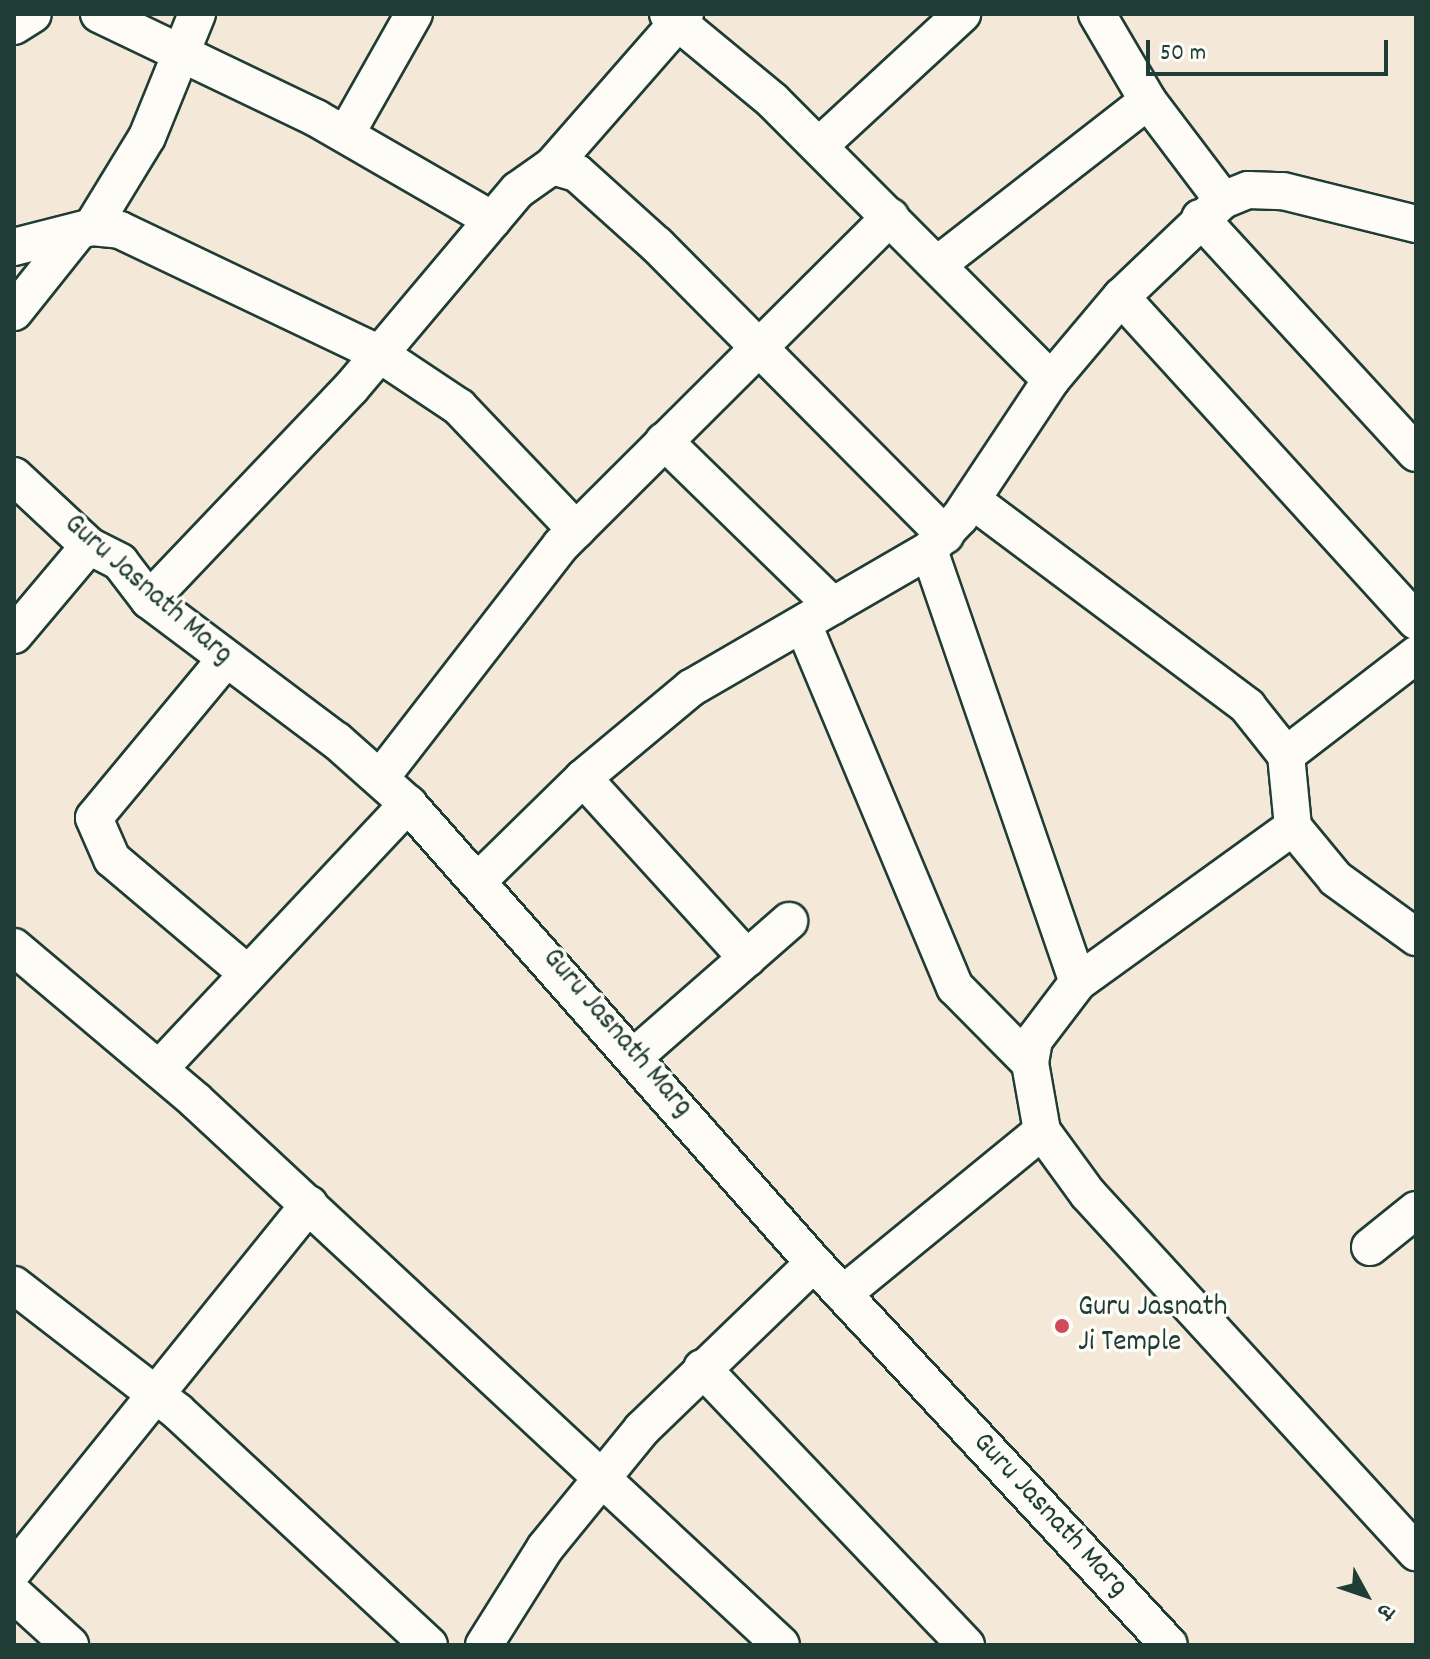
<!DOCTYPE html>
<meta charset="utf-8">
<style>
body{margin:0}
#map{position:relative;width:1430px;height:1659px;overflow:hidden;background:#f4e8d8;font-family:Dekko,"Playpen Sans Deva",sans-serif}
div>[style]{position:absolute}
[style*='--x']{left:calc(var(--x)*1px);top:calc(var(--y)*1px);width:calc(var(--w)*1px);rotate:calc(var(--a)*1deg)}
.roads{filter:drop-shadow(2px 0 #1f3d34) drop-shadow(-2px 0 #1f3d34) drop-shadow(0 2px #1f3d34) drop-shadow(0 -2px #1f3d34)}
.minor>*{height:36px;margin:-18px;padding:0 18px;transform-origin:18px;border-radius:18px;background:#fdfcf7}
.dots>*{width:22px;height:22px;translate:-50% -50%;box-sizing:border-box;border:4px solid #fdfcf7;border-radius:50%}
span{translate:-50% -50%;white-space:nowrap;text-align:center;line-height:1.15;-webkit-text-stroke:7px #fdfcf7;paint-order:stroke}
.street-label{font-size:30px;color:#1f3d34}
.poi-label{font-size:30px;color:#1f3d34}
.left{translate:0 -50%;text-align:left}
.frame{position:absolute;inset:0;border:16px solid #1f3d34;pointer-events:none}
.north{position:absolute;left:1326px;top:1555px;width:80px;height:80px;-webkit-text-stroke:6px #fdfcf7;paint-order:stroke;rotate:130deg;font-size:22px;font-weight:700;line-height:32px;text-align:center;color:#1f3d34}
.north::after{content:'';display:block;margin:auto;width:28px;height:36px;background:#1f3d34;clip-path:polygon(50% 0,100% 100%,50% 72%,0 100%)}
.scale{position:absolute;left:1146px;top:40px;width:242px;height:36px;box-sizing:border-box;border:4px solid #1f3d34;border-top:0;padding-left:10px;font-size:24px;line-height:28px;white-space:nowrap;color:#1f3d34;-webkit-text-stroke:6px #fdfcf7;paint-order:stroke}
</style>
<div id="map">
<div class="roads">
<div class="minor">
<div style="--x:99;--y:14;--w:241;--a:25.6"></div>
<div style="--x:316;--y:118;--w:204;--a:30"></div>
<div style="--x:668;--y:14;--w:136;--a:39.6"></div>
<div style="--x:773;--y:101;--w:394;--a:45.1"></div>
<div style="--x:1097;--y:14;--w:101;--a:59.6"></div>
<div style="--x:1148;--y:101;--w:124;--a:52.9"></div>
<div style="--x:14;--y:26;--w:22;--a:-32"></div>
<div style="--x:346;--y:134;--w:138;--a:-60.5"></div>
<div style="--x:819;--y:146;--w:195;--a:-42.7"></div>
<div style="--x:552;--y:166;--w:202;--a:-48.8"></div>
<div style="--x:1200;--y:218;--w:319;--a:47.4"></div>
<div style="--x:92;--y:227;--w:105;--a:-58.6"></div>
<div style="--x:147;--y:137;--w:133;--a:-67.9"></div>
<div style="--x:14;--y:247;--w:81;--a:-14.4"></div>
<div style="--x:92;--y:227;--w:28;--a:6"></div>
<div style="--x:120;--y:230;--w:286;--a:25.5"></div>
<div style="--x:378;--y:353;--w:97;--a:33.7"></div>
<div style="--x:459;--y:407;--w:170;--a:46.4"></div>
<div style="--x:937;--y:265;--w:267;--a:-37.9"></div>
<div style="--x:1121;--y:297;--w:438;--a:47.7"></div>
<div style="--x:14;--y:312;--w:101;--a:-51.4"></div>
<div style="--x:664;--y:441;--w:236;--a:44.3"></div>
<div style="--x:14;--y:476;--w:103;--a:43"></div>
<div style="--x:89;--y:546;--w:35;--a:27"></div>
<div style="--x:120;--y:562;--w:48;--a:52.7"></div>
<div style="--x:149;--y:600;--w:235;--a:36.9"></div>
<div style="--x:337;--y:741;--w:95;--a:41.6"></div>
<div style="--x:408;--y:804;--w:613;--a:48.51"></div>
<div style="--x:814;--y:1263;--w:521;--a:47.1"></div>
<div style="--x:972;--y:500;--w:344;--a:36.8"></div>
<div style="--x:1247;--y:706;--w:63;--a:51.5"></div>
<div style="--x:1286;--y:755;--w:72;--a:84.4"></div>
<div style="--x:1293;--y:827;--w:67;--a:50.4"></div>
<div style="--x:1336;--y:879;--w:99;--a:35.9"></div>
<div style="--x:929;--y:550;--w:457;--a:71"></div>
<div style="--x:149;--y:600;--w:293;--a:-46.4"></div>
<div style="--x:351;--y:388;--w:259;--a:-49.9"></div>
<div style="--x:518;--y:190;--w:42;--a:-35.2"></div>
<div style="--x:552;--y:166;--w:26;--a:16"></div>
<div style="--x:577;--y:173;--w:108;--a:42"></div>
<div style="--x:657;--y:245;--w:409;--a:45.2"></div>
<div style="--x:803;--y:624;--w:394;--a:67.3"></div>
<div style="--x:955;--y:987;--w:107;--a:45.4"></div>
<div style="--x:14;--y:635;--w:116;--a:-49.9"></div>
<div style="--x:225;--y:660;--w:205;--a:129.7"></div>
<div style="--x:94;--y:818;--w:45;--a:66.3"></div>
<div style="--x:112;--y:859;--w:178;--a:40.2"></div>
<div style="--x:1286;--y:755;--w:164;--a:-37.6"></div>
<div style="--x:381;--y:777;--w:294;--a:-52.2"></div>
<div style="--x:561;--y:545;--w:465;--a:-44.9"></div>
<div style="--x:583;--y:778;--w:244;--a:47.7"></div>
<div style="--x:1293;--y:827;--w:265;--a:144.2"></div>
<div style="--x:1078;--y:982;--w:73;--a:127.2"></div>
<div style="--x:1034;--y:1040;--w:23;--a:100"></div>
<div style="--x:1030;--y:1063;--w:69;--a:80"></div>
<div style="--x:1042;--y:1131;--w:78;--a:53.9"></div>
<div style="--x:1088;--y:1194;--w:486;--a:47.5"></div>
<div style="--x:480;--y:879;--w:144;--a:-44.4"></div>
<div style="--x:583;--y:778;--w:141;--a:-39.8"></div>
<div style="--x:691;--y:688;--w:275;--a:-30.1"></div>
<div style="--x:929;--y:550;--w:45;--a:-46.8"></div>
<div style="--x:960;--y:517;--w:164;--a:-56.4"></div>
<div style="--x:1051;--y:380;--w:109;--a:-49.9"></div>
<div style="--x:1121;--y:297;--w:141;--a:-43.6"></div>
<div style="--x:1223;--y:200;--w:27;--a:-22"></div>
<div style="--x:1248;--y:190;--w:35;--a:2"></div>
<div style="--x:1283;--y:191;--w:137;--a:13.9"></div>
<div style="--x:14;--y:947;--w:237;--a:40.2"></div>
<div style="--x:195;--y:1100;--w:800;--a:42.92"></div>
<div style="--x:635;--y:1056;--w:205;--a:-41.2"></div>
<div style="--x:159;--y:1069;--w:364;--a:-46.8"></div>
<div style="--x:1370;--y:1247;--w:59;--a:-38.8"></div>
<div style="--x:14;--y:1285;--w:206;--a:37.7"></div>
<div style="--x:177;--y:1411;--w:344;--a:42.9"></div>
<div style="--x:843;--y:1294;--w:257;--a:-39.3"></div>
<div style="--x:702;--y:1368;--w:383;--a:46.4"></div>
<div style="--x:14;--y:1570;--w:470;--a:-51.1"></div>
<div style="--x:14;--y:1594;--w:76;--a:42.3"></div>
<div style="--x:484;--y:1645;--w:115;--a:-57.8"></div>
<div style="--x:545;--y:1548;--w:154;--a:-50.8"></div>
<div style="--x:642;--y:1429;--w:239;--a:-44"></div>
</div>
</div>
<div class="dots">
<div style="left:1062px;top:1326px;background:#d1495b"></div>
</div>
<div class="street-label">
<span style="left:147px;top:591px;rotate:41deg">Guru Jasnath Marg</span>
<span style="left:616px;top:1034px;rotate:49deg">Guru Jasnath Marg</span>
<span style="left:1049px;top:1516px;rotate:47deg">Guru Jasnath Marg</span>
</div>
<div class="poi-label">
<span class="left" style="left:1078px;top:1326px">Guru Jasnath<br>Ji Temple</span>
</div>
<div class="frame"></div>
<div class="north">उ</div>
<div class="scale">50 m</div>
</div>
